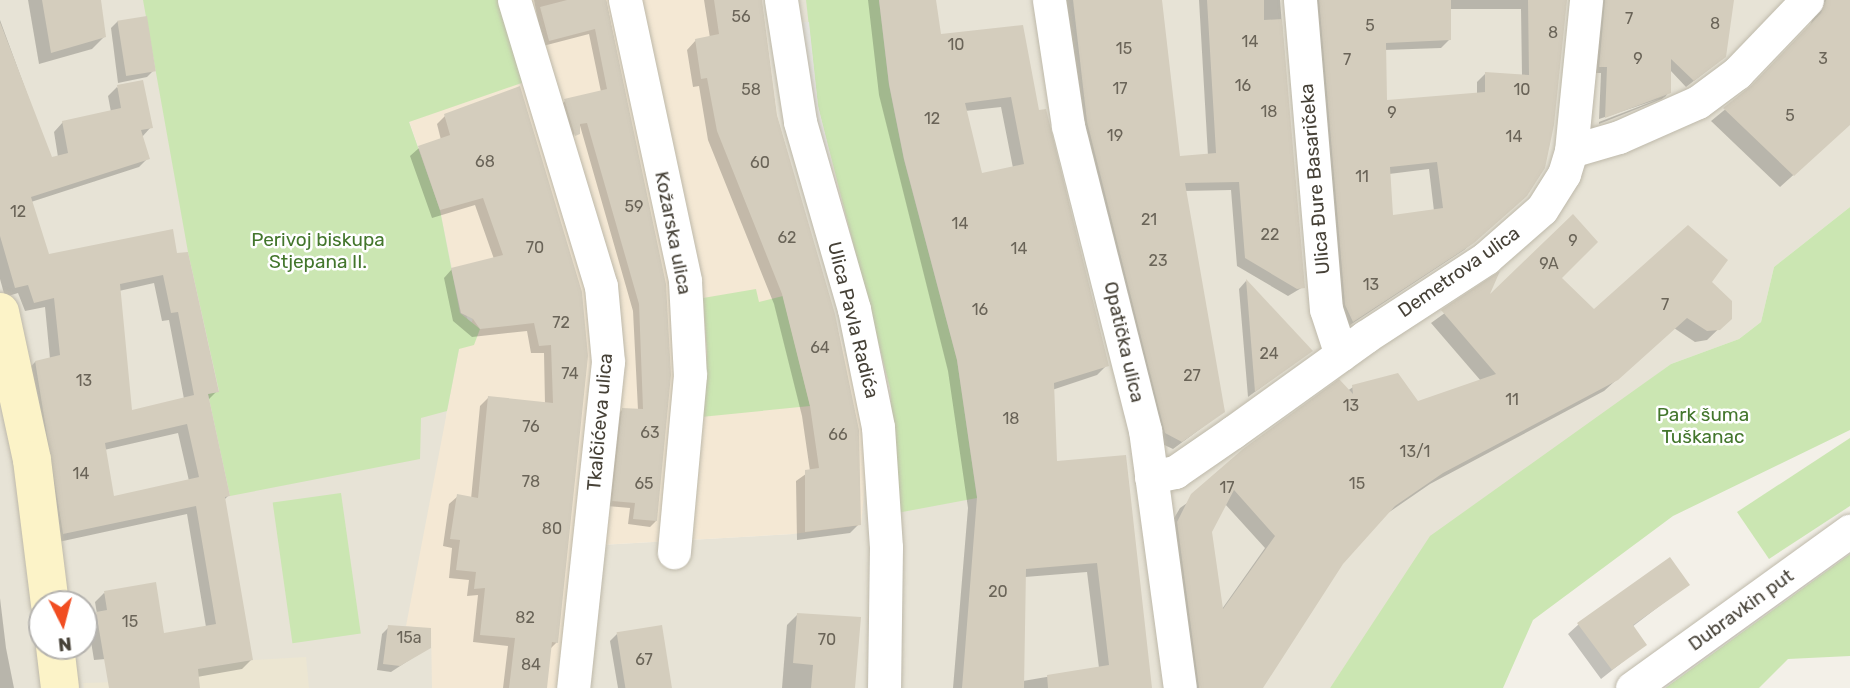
<!DOCTYPE html>
<meta charset="utf-8">
<style>
body{margin:0}
#map{position:relative;width:1850px;height:688px;overflow:hidden;background:#f3f0e8;font-family:Rubik,sans-serif}
div>[style]{position:absolute}
[style*='--x']{left:calc(var(--x)*1px);top:calc(var(--y)*1px);width:calc(var(--w)*1px);rotate:calc(var(--a)*1deg)}
.residential>*{inset:0;background:#e7e3d6}
.commercial>*{inset:0;background:#f4e8d4}
.education>*{inset:0;background:#ece6d2}
.green>*{inset:0;background:#cbe6b2;transform-origin:0 0}
.parking>*{inset:0;background:#e4e3df}
.shadow>*{inset:0;background:#0003}
.building>*{inset:0;background:#d4cdbd;transform-origin:0 0}
.roads{filter:drop-shadow(0 0 2px #beb9aa) drop-shadow(0 0 2px #beb9aa)}
.street>*{height:33px;margin:-16.5px;padding:0 16.5px;transform-origin:16.5px;border-radius:16.5px;background:#fff}
.secondary>*{height:38px;margin:-19px;padding:0 19px;transform-origin:19px;border-radius:19px;background:#fcf3c8}
span{translate:-50% -50%;white-space:nowrap;text-align:center;line-height:1.15;-webkit-text-stroke:5px #fff;paint-order:stroke}
.number-label{font-size:16px;color:#6a6458}
.number-label span{-webkit-text-stroke-width:0}
.street-label{font-size:19px;color:#464137}
.park-label{font-size:19px;color:#43762c}
.north{position:absolute;left:28px;top:590px;width:70px;height:70px;box-sizing:border-box;background:#fff;border:2px solid #b5b3af;border-radius:50%;rotate:174deg;font-size:19px;font-weight:700;line-height:28px;text-align:center;color:#464137}
.north::after{content:'';display:block;margin:auto;width:24px;height:32px;background:#f14d21;clip-path:polygon(50% 0,100% 100%,50% 72%,0 100%)}
</style>
<div id="map">
<div class="residential">
<div style="clip-path:polygon(evenodd,0 0,367px 0,440px 210px,474px 345px,447px 411px,442px 453px,432px 688px,0 688px,0 0,42px 604px,84px 604px,84px 646px,42px 646px,42px 604px)"></div>
<div style="clip-path:polygon(762px 0,1850px 0,1850px 207px,1774px 267px,1761px 322px,1739px 339px,1671px 364px,1560px 446px,1374px 623px,1330px 688px,564px 688px,582px 546px,793px 534px,856px 393px,777px 115px)"></div>
</div>
<div class="commercial">
<div style="clip-path:polygon(367px 0,762px 0,777px 115px,856px 393px,867px 464px,861px 525px,793px 534px,582px 546px,564px 688px,432px 688px,431px 629px,406px 626px,459px 349px,473px 319px,461px 313px,440px 210px)"></div>
</div>
<div class="education">
<div style="clip-path:polygon(306px 657px,309px 688px,84px 688px,83px 683px,121px 682px,253px 660px)"></div>
</div>
<div class="green">
<div style="clip-path:polygon(143px 0,514px 0,539px 77px,409px 122px,440px 210px,460px 313px,480px 329px,474px 345px,459px 349px,447px 411px,421px 418px,420px 459px,230px 496px,208px 394px,219px 391px,188px 252px)"></div>
<div style="clip-path:polygon(806px 0,879px 0,889px 85px,904px 160px,957px 360px,977px 498px,897px 513px,890px 388px,818px 106px)"></div>
<div style="clip-path:polygon(1850px 207px,1850px 430px,1673px 516px,1533px 620px,1503px 688px,1330px 688px,1430px 536px,1671px 364px,1739px 339px,1761px 322px,1774px 267px)"></div>
<div style="clip-path:polygon(756px 289px,759px 302px,783px 296px,810px 406px,701px 417px,707px 353px,703px 298px)"></div>
<div style="clip-path:polygon(1850px 438px,1850px 506px,1769px 559px,1737px 512px)"></div>
<div style="left:341px;top:493px;width:142px;height:69px;rotate:82deg"></div>
<div style="clip-path:polygon(1850px 554px,1850px 656px,1788px 659px,1759px 688px,1665px 688px)"></div>
</div>
<div class="parking">
<div style="clip-path:polygon(809px 22px,818px 106px,832px 163px,822px 167px,797px 23px)"></div>
<div style="clip-path:polygon(1850px 539px,1850px 554px,1665px 688px,1646px 688px)"></div>
</div>
<div class="shadow">
<div style="clip-path:polygon(28px 0,99px 0,104px 37px,92px 49px,39px 64px)"></div>
<div style="clip-path:polygon(534px 0,606px 0,664px 284px,656px 521px,650px 527px,628px 524px,630px 508px,607px 506px,617px 415px,623px 409px,638px 410px,633px 311px,579px 122px,572px 140px,559px 107px,565px 101px,601px 92px,589px 34px,543px 46px)"></div>
<div style="clip-path:polygon(704px 0,761px 0,776px 116px,859px 524px,850px 533px,797px 540px,796px 481px,810px 471px,802px 416px,774px 304px,708px 140px,699px 86px,693px 87px,687px 50px,696px 40px,710px 38px)"></div>
<div style="clip-path:polygon(evenodd,868px 0,935px 0,940px 36px,1038px 112px,1107px 365px,1097px 375px,1052px 390px,1056px 463px,1150px 688px,953px 688px,968px 508px,948px 371px,879px 95px,868px 0,1001px 107px,1013px 168px,981px 175px,965px 111px,1001px 107px,868px 0,1087px 572px,1099px 668px,1023px 681px,1025px 577px,1087px 572px)"></div>
<div style="clip-path:polygon(1062px 0,1160px 0,1178px 158px,1208px 156px,1199px 0,1280px 0,1303px 287px,1288px 296px,1237px 266px,1231px 190px,1184px 191px,1223px 412px,1173px 449px,1160px 443px,1079px 131px)"></div>
<div style="clip-path:polygon(evenodd,1307px 0,1566px 0,1517px 204px,1464px 250px,1344px 329px,1307px 0,1449px 9px,1521px 9px,1522px 76px,1485px 74px,1477px 82px,1477px 94px,1386px 102px,1384px 50px,1441px 48px,1449px 40px,1449px 9px,1307px 0,1429px 169px,1434px 211px,1392px 217px,1389px 174px,1429px 169px)"></div>
<div style="clip-path:polygon(1601px 0,1732px 0,1717px 63px,1686px 87px,1670px 70px,1669px 92px,1665px 97px,1599px 119px,1601px 73px,1593px 73px)"></div>
<div style="clip-path:polygon(1820px 0,1850px 0,1850px 124px,1780px 187px,1711px 121px,1750px 89px,1809px 28px)"></div>
<div style="clip-path:polygon(evenodd,0 20px,51px 159px,58px 157px,54px 132px,63px 122px,111px 112px,108px 96px,117px 87px,151px 127px,142px 137px,148px 158px,139px 167px,31px 202px,48px 256px,175px 255px,217px 391px,208px 400px,228px 496px,224px 500px,251px 660px,242px 669px,197px 677px,198px 688px,111px 688px,106px 659px,94px 660px,88px 623px,97px 614px,95px 602px,104px 593px,163px 635px,206px 627px,187px 514px,54px 543px,26px 372px,35px 362px,50px 359px,45px 307px,25px 311px,18px 293px,5px 297px,0 279px,0 20px,154px 283px,162px 321px,169px 320px,184px 399px,130px 412px,119px 291px,154px 283px,0 20px,178px 433px,189px 481px,112px 498px,104px 450px,178px 433px)"></div>
<div style="clip-path:polygon(118px 21px,154px 70px,147px 77px,118px 83px,111px 28px)"></div>
<div style="clip-path:polygon(1664px 97px,1662px 99px,1599px 124px,1599px 122px)"></div>
<div style="clip-path:polygon(445px 116px,581px 293px,557px 642px,550px 649px,546px 688px,503px 688px,508px 646px,473px 642px,478px 595px,467px 596px,469px 580px,449px 578px,452px 548px,443px 546px,449px 504px,458px 496px,471px 499px,480px 406px,488px 398px,545px 404px,544px 353px,531px 353px,527px 331px,472px 337px,453px 321px,444px 278px,452px 269px,494px 259px,475px 205px,432px 218px,410px 156px,419px 148px,441px 140px,437px 124px)"></div>
<div style="clip-path:polygon(evenodd,1496px 276px,1485px 302px,1559px 278px,1594px 311px,1710px 282px,1730px 318px,1707px 340px,1695px 342px,1674px 328px,1604px 391px,1430px 484px,1385px 515px,1341px 563px,1261px 688px,1186px 688px,1170px 525px,1180px 508px,1353px 387px,1418px 403px,1481px 381px,1431px 323px,1496px 276px,1225px 504px,1265px 548px,1222px 609px,1210px 531px,1225px 504px)"></div>
<div style="clip-path:polygon(1246px 281px,1310px 351px,1248px 397px,1239px 289px)"></div>
<div style="clip-path:polygon(1687px 585px,1632px 627px,1644px 645px,1601px 679px,1568px 634px,1579px 624px)"></div>
<div style="clip-path:polygon(0 598px,6px 648px,14px 688px,0 688px)"></div>
<div style="clip-path:polygon(798px 614px,854px 688px,782px 688px,787px 625px)"></div>
<div style="clip-path:polygon(389px 627px,429px 647px,391px 672px,377px 670px,382px 634px)"></div>
<div style="clip-path:polygon(617px 634px,671px 688px,618px 688px,610px 641px)"></div>
</div>
<div class="building">
<div style="clip-path:polygon(42px 0,101px 0,106px 37px,51px 53px)"></div>
<div style="clip-path:polygon(567px 0,606px 0,666px 284px,671px 375px,657px 521px,633px 519px,635px 503px,612px 501px,622px 408px,643px 409px,639px 304px,587px 123px,580px 124px,580px 134px,575px 136px,564px 99px,607px 89px,595px 29px,549px 41px,540px 7px)"></div>
<div style="clip-path:polygon(714px 0,762px 0,777px 115px,835px 314px,859px 430px,861px 525px,805px 532px,805px 470px,819px 468px,810px 406px,782px 294px,717px 131px,707px 78px,701px 79px,695px 39px,719px 34px)"></div>
<div style="clip-path:polygon(evenodd,879px 0,936px 0,941px 34px,1023px 25px,1039px 110px,1046px 109px,1109px 366px,1054px 383px,1057px 461px,1126px 455px,1152px 688px,1048px 688px,1047px 675px,1109px 665px,1097px 563px,1026px 569px,1024px 688px,962px 688px,977px 497px,957px 360px,904px 159px,889px 84px,879px 0,1011px 97px,1024px 164px,982px 173px,965px 103px,1011px 97px)"></div>
<div style="clip-path:polygon(1073px 0,1162px 0,1180px 156px,1216px 153px,1207px 0,1264px 0,1264px 20px,1282px 19px,1305px 288px,1297px 289px,1245px 258px,1239px 182px,1185px 183px,1225px 412px,1182px 442px,1165px 433px,1087px 122px)"></div>
<div style="clip-path:polygon(evenodd,1319px 0,1451px 0,1451px 40px,1386px 43px,1387px 100px,1485px 92px,1485px 72px,1529px 75px,1528px 0,1567px 0,1554px 125px,1545px 168px,1527px 196px,1474px 243px,1353px 322px,1345px 305px,1319px 0,1437px 162px,1443px 208px,1393px 215px,1390px 167px,1437px 162px)"></div>
<div style="clip-path:polygon(1605px 0,1734px 0,1726px 57px,1694px 81px,1671px 59px,1671px 93px,1605px 118px,1607px 67px,1599px 67px)"></div>
<div style="clip-path:polygon(1826px 0,1850px 0,1850px 125px,1794px 176px,1723px 108px,1751px 86px,1821px 13px)"></div>
<div style="left:147px;top:16px;width:56px;height:30px;rotate:81deg"></div>
<div style="clip-path:polygon(evenodd,0 22px,52px 157px,68px 153px,62px 121px,121px 108px,117px 85px,143px 80px,153px 128px,141px 130px,150px 159px,31px 197px,49px 254px,173px 229px,177px 253px,188px 252px,219px 392px,208px 394px,230px 496px,225px 497px,253px 660px,198px 669px,200px 688px,109px 688px,96px 612px,107px 610px,104px 591px,156px 582px,164px 633px,216px 624px,196px 506px,63px 534px,35px 361px,60px 355px,54px 298px,34px 303px,28px 285px,15px 288px,0 236px,0 22px,163px 275px,171px 313px,178px 312px,194px 395px,132px 410px,120px 284px,163px 275px,0 22px,187px 424px,199px 477px,114px 496px,105px 443px,187px 424px)"></div>
<div style="clip-path:polygon(520px 86px,582px 292px,588px 356px,558px 643px,552px 642px,547px 688px,509px 688px,515px 638px,480px 635px,485px 588px,474px 589px,476px 572px,456px 570px,460px 540px,450px 539px,457px 494px,478px 498px,488px 396px,553px 403px,551px 345px,539px 346px,534px 323px,480px 329px,473px 319px,461px 313px,451px 268px,503px 255px,483px 198px,440px 210px,418px 146px,450px 135px,444px 114px)"></div>
<div style="clip-path:polygon(evenodd,1573px 214px,1598px 242px,1562px 278px,1594px 309px,1688px 225px,1728px 260px,1712px 282px,1732px 301px,1732px 319px,1720px 330px,1707px 331px,1687px 318px,1618px 380px,1443px 473px,1395px 506px,1343px 564px,1263px 688px,1199px 688px,1177px 522px,1191px 494px,1243px 449px,1339px 379px,1353px 394px,1352px 385px,1398px 373px,1418px 401px,1496px 374px,1441px 310px,1500px 271px,1490px 294px,1573px 214px,1234px 490px,1275px 536px,1223px 609px,1212px 532px,1234px 490px)"></div>
<div style="clip-path:polygon(1246px 279px,1313px 351px,1255px 392px,1251px 342px)"></div>
<div style="clip-path:polygon(1670px 557px,1690px 585px,1633px 625px,1647px 645px,1612px 670px,1577px 623px)"></div>
<div style="clip-path:polygon(797px 613px,861px 617px,855px 688px,811px 688px,813px 665px,793px 663px)"></div>
<div style="clip-path:polygon(388px 625px,431px 628px,431px 648px,400px 666px,383px 664px)"></div>
<div style="left:662px;top:625px;width:64px;height:46px;rotate:81deg"></div>
</div>
<div class="roads">
<div class="street">
<div style="--x:514;--y:0;--w:299;--a:73.1"></div>
<div style="--x:601;--y:286;--w:76;--a:84.7"></div>
<div style="--x:608;--y:362;--w:328;--a:96.1"></div>
<div style="--x:625;--y:0;--w:287;--a:77.9"></div>
<div style="--x:685;--y:281;--w:94;--a:87"></div>
<div style="--x:690;--y:375;--w:178;--a:95.2"></div>
<div style="--x:781;--y:0;--w:123;--a:81.1"></div>
<div style="--x:800;--y:122;--w:195;--a:73.9"></div>
<div style="--x:854;--y:309;--w:120;--a:78.5"></div>
<div style="--x:878;--y:427;--w:120;--a:86.2"></div>
<div style="--x:886;--y:547;--w:141;--a:90.8"></div>
<div style="--x:1049;--y:0;--w:127;--a:81.4"></div>
<div style="--x:1068;--y:126;--w:314;--a:75.8"></div>
<div style="--x:1145;--y:430;--w:260;--a:82.3"></div>
<div style="--x:1300;--y:0;--w:310;--a:85.2"></div>
<div style="--x:1326;--y:309;--w:48;--a:71.9"></div>
<div style="--x:1571;--y:151;--w:50;--a:-16.3"></div>
<div style="--x:1619;--y:137;--w:86;--a:-23.9"></div>
<div style="--x:1698;--y:102;--w:49;--a:-36.6"></div>
<div style="--x:1737;--y:73;--w:101;--a:-46.2"></div>
<div style="--x:1151;--y:477;--w:25;--a:-12"></div>
<div style="--x:1175;--y:472;--w:70;--a:-34.6"></div>
<div style="--x:1233;--y:432;--w:163;--a:-35.7"></div>
<div style="--x:1365;--y:337;--w:145;--a:-33.1"></div>
<div style="--x:1486;--y:258;--w:74;--a:-41.2"></div>
<div style="--x:1542;--y:209;--w:41;--a:-57.8"></div>
<div style="--x:1564;--y:174;--w:24;--a:-73"></div>
<div style="--x:1571;--y:151;--w:152;--a:-84.3"></div>
<div style="--x:1632;--y:688;--w:269;--a:-35.8"></div>
</div>
<div class="secondary">
<div style="--x:0;--y:312;--w:151;--a:77.8"></div>
<div style="--x:32;--y:460;--w:145;--a:82.9"></div>
<div style="--x:55;--y:646;--w:42;--a:83.2"></div>
</div>
</div>
<div class="number-label">
<span style="left:741px;top:17px">56</span>
<span style="left:1629px;top:19px">7</span>
<span style="left:1715px;top:24px">8</span>
<span style="left:1370px;top:26px">5</span>
<span style="left:1553px;top:33px">8</span>
<span style="left:1250px;top:42px">14</span>
<span style="left:956px;top:45px">10</span>
<span style="left:1124px;top:49px">15</span>
<span style="left:1638px;top:59px">9</span>
<span style="left:1823px;top:59px">3</span>
<span style="left:1347px;top:60px">7</span>
<span style="left:1243px;top:86px">16</span>
<span style="left:1120px;top:89px">17</span>
<span style="left:751px;top:90px">58</span>
<span style="left:1522px;top:90px">10</span>
<span style="left:1269px;top:112px">18</span>
<span style="left:1392px;top:113px">9</span>
<span style="left:1790px;top:116px">5</span>
<span style="left:932px;top:119px">12</span>
<span style="left:1115px;top:136px">19</span>
<span style="left:1514px;top:137px">14</span>
<span style="left:485px;top:162px">68</span>
<span style="left:760px;top:163px">60</span>
<span style="left:1362px;top:177px">11</span>
<span style="left:634px;top:207px">59</span>
<span style="left:18px;top:212px">12</span>
<span style="left:1149px;top:220px">21</span>
<span style="left:960px;top:224px">14</span>
<span style="left:1270px;top:235px">22</span>
<span style="left:787px;top:238px">62</span>
<span style="left:1573px;top:241px">9</span>
<span style="left:535px;top:248px">70</span>
<span style="left:1019px;top:249px">14</span>
<span style="left:1158px;top:261px">23</span>
<span style="left:1549px;top:264px">9A</span>
<span style="left:1371px;top:285px">13</span>
<span style="left:1665px;top:305px">7</span>
<span style="left:980px;top:310px">16</span>
<span style="left:561px;top:323px">72</span>
<span style="left:820px;top:348px">64</span>
<span style="left:1269px;top:354px">24</span>
<span style="left:570px;top:374px">74</span>
<span style="left:1192px;top:376px">27</span>
<span style="left:84px;top:381px">13</span>
<span style="left:1512px;top:400px">11</span>
<span style="left:1351px;top:406px">13</span>
<span style="left:1011px;top:419px">18</span>
<span style="left:531px;top:427px">76</span>
<span style="left:650px;top:433px">63</span>
<span style="left:838px;top:435px">66</span>
<span style="left:1415px;top:452px">13/1</span>
<span style="left:81px;top:474px">14</span>
<span style="left:531px;top:482px">78</span>
<span style="left:644px;top:484px">65</span>
<span style="left:1357px;top:484px">15</span>
<span style="left:1227px;top:488px">17</span>
<span style="left:552px;top:529px">80</span>
<span style="left:998px;top:592px">20</span>
<span style="left:525px;top:618px">82</span>
<span style="left:130px;top:622px">15</span>
<span style="left:409px;top:638px">15a</span>
<span style="left:827px;top:640px">70</span>
<span style="left:644px;top:660px">67</span>
<span style="left:531px;top:665px">84</span>
</div>
<div class="street-label">
<span style="left:1315px;top:179px;rotate:-95deg">Ulica Đure Basaričeka</span>
<span style="left:673px;top:233px;rotate:79deg">Kožarska ulica</span>
<span style="left:1459px;top:272px;rotate:-35deg">Demetrova ulica</span>
<span style="left:853px;top:320px;rotate:76deg">Ulica Pavla Radića</span>
<span style="left:1124px;top:342px;rotate:77deg">Opatička ulica</span>
<span style="left:600px;top:422px;rotate:-85deg">Tkalčićeva ulica</span>
<span style="left:1741px;top:610px;rotate:-36deg">Dubravkin put</span>
</div>
<div class="park-label">
<span style="left:318px;top:251px">Perivoj biskupa<br>Stjepana II.</span>
<span style="left:1703px;top:426px">Park šuma<br>Tuškanac</span>
</div>
<div class="north">N</div>
</div>
